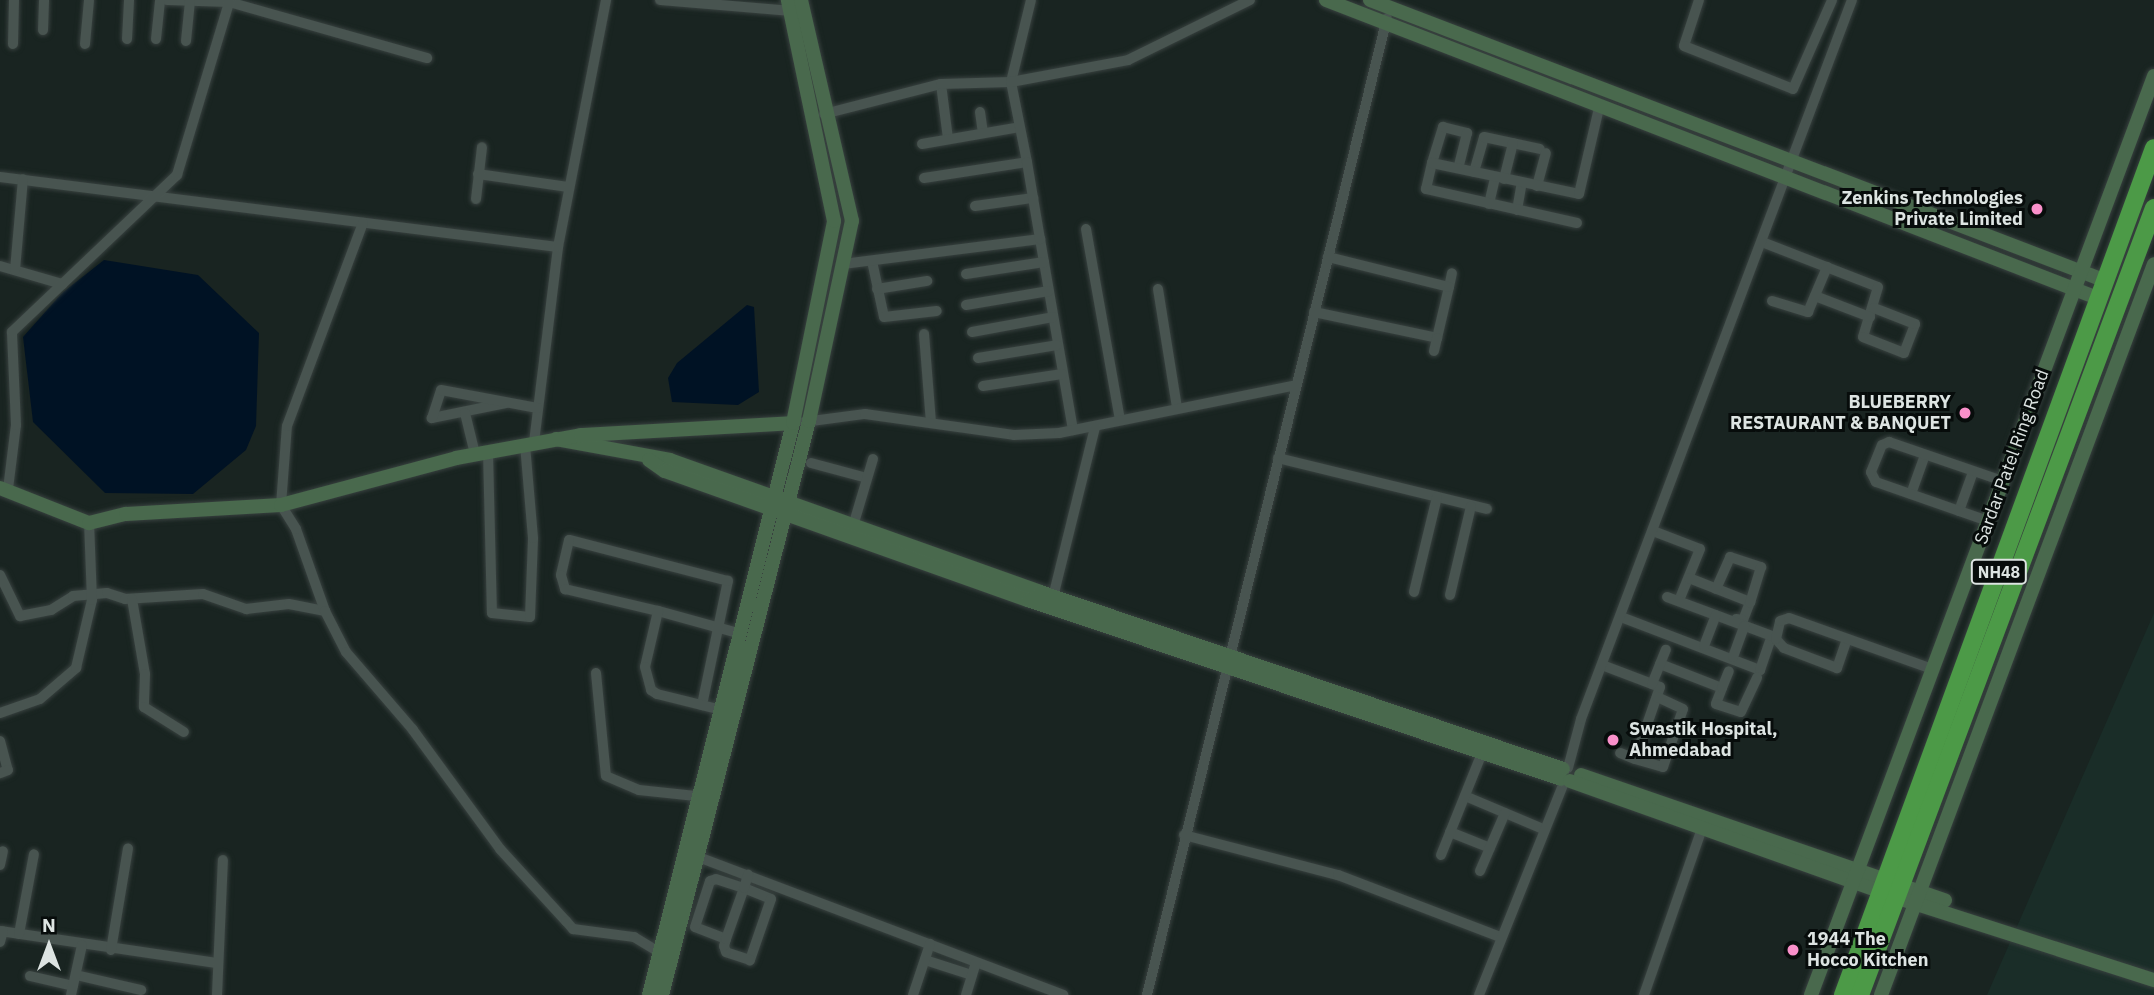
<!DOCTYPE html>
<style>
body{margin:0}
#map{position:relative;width:2154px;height:995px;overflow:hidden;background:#192421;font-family:"IBM Plex Sans",sans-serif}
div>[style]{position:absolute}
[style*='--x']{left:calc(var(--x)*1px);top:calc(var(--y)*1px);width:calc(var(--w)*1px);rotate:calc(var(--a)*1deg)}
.built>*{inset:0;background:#1a2d28}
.water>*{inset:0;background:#001224}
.roads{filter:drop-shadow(0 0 2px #38413f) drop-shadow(0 0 2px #38413f)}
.street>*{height:10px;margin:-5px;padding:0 5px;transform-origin:5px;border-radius:5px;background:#485450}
.secondary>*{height:14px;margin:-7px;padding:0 7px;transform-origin:7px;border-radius:7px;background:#49694d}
.highway>*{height:18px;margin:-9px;padding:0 9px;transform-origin:9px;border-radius:9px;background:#4c9a47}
.dots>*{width:19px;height:19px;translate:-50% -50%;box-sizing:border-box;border:4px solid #070c0b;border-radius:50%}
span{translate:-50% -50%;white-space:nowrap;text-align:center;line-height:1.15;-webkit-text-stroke:6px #070c0b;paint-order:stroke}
.shield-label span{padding:2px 5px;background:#070c0b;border:2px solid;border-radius:5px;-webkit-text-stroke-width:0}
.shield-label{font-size:16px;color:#dde4e2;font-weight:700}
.poi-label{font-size:18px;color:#dde4e2;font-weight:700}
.right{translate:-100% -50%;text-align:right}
.left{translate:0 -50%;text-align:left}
.street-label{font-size:18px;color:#dde4e2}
.north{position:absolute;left:14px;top:911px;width:70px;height:70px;-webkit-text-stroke:5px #070c0b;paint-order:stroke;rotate:0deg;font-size:19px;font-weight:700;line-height:28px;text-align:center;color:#dde4e2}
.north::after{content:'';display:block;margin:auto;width:24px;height:32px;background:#dde4e2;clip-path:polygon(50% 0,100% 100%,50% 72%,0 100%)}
</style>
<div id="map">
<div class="built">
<div style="clip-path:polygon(2154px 613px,2154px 995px,1987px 995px)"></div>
</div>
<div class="water">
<div style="clip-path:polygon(104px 260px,198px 275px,259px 333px,256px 426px,246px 450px,193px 494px,105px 493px,33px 422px,23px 337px,62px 293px)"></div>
<div style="clip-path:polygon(747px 305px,754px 307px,759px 392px,738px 405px,672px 402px,668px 378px,677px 363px)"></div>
</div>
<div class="roads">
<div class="street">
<div style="--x:167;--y:0;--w:62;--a:1.8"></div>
<div style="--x:229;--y:2;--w:206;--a:15.8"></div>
<div style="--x:660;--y:0;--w:130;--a:4.8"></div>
<div style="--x:1699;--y:0;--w:48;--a:108.1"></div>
<div style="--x:1684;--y:46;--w:117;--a:21.5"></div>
<div style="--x:1793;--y:89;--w:97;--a:-66.3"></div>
<div style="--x:43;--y:30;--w:30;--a:-88"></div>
<div style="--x:127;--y:39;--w:39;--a:-87"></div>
<div style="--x:156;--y:39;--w:39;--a:-84"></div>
<div style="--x:186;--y:41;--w:40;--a:-84.3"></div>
<div style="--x:13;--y:44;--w:44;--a:-88.7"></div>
<div style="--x:85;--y:44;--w:44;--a:-84.8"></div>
<div style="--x:941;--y:84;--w:55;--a:82.7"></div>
<div style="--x:980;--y:112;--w:21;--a:82"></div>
<div style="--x:824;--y:114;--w:121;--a:-14.4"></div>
<div style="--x:941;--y:84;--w:70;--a:-1.6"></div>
<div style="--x:1011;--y:82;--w:84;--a:-76.3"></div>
<div style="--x:922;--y:144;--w:99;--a:-9.8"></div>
<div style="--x:1432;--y:163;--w:38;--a:-73"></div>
<div style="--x:1443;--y:127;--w:25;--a:14"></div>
<div style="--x:1467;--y:133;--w:36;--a:104"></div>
<div style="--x:1474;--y:172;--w:36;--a:-74"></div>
<div style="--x:1484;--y:137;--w:57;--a:12.1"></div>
<div style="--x:478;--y:174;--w:91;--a:8.2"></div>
<div style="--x:0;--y:177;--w:562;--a:7.15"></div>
<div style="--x:558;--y:247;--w:197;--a:97"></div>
<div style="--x:924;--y:178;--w:104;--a:-8.8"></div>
<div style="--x:1027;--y:162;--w:82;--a:-101.3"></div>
<div style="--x:1011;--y:82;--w:119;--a:-10.6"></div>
<div style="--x:1128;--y:60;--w:136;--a:-26.2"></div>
<div style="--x:1504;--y:179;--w:37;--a:-76"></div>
<div style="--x:1537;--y:186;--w:34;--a:-75"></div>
<div style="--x:476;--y:199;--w:52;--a:-83.4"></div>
<div style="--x:1489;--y:204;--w:28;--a:-77"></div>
<div style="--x:975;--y:206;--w:59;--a:-7.9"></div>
<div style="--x:1517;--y:210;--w:27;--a:-80"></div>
<div style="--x:1577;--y:223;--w:155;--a:-167.3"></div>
<div style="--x:1426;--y:189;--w:27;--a:-77"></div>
<div style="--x:1432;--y:163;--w:150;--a:11.9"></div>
<div style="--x:1579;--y:194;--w:92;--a:-76.9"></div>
<div style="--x:1086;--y:229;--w:193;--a:79.9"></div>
<div style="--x:1040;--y:239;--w:194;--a:80.2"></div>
<div style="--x:1762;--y:242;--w:124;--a:21.2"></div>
<div style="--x:1878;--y:287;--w:52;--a:106.7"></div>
<div style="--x:1863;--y:337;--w:44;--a:21.3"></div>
<div style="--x:1904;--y:353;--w:31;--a:-69"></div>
<div style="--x:1915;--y:324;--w:44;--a:-158.7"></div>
<div style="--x:558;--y:247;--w:252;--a:-79"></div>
<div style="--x:872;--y:261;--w:57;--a:77.9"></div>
<div style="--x:884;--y:317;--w:53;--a:-6.5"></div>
<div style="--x:843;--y:264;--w:199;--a:-7.2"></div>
<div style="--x:1040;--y:239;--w:78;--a:-99.6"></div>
<div style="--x:0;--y:266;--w:65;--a:16.2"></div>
<div style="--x:15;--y:270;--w:91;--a:-85"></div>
<div style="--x:966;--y:274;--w:79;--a:-8.7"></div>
<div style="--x:1449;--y:287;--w:14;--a:-78"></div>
<div style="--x:877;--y:289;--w:51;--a:-9.1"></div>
<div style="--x:1158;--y:289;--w:120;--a:80.9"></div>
<div style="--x:1815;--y:296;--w:59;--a:20.9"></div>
<div style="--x:1772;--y:301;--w:38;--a:17"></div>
<div style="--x:1808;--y:312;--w:49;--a:-67.1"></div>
<div style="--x:966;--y:305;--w:84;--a:-9.6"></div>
<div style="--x:1314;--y:312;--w:126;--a:11.9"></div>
<div style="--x:1437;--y:338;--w:52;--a:-76.8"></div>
<div style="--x:1449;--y:287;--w:125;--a:-166.1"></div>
<div style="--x:972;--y:332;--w:82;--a:-10.5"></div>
<div style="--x:924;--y:334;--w:88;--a:85.5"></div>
<div style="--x:1434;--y:351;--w:13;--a:-77"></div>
<div style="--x:978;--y:358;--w:80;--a:-9.3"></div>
<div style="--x:983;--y:386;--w:80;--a:-8.6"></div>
<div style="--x:506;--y:403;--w:76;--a:168.5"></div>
<div style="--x:432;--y:418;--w:29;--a:-72"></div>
<div style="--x:441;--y:390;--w:98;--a:10.6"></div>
<div style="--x:465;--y:413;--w:42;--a:76.3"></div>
<div style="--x:804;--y:422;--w:62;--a:-7.5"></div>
<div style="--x:865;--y:414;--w:150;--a:8"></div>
<div style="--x:1014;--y:435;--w:45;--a:-2.5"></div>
<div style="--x:1059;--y:433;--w:242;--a:-11.4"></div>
<div style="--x:488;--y:452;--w:161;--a:88.6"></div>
<div style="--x:492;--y:613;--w:38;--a:6"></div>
<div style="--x:530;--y:617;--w:79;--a:-87.8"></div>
<div style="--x:533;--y:538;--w:93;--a:-94.9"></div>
<div style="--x:1278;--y:458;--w:215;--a:13.7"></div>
<div style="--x:811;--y:463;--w:58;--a:15"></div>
<div style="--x:8;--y:489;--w:64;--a:-82.9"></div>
<div style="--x:16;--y:425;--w:93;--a:-92.5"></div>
<div style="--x:12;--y:332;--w:228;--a:-43.6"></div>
<div style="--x:177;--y:175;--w:183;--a:-73.2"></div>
<div style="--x:1911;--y:494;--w:41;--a:-70.3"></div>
<div style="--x:1959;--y:511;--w:41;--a:-70.3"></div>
<div style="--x:1988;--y:521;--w:119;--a:-160.8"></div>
<div style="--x:1876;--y:482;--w:11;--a:-117"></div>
<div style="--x:1871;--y:472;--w:29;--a:-68"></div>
<div style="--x:1882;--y:445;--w:8;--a:-23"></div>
<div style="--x:1889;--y:442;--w:120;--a:18.9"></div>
<div style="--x:853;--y:526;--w:70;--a:-73.4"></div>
<div style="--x:1653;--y:531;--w:50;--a:21"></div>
<div style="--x:1700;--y:549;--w:53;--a:112.2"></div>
<div style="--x:0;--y:575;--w:46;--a:64"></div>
<div style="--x:20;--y:616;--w:32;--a:-11"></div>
<div style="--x:51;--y:610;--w:26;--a:-32"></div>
<div style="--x:73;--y:596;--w:34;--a:-5"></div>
<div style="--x:107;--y:593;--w:19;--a:18"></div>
<div style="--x:125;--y:599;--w:78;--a:-3.7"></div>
<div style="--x:203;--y:594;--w:46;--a:19.2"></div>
<div style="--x:246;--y:609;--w:43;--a:-6.6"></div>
<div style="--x:289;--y:604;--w:37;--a:11"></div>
<div style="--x:325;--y:611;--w:87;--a:-109.5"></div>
<div style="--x:296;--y:529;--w:28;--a:-122"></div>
<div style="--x:281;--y:505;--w:79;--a:-85.7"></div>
<div style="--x:287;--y:426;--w:217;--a:-69.5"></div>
<div style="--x:1689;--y:578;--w:66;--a:21.5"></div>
<div style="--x:1750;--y:602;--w:19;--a:111"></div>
<div style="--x:1743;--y:620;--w:7;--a:-172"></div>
<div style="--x:1716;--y:589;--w:35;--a:-66"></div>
<div style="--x:1730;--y:557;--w:33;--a:18"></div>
<div style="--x:1761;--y:567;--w:37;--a:107"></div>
<div style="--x:1414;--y:592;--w:98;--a:-76.4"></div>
<div style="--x:1450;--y:595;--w:91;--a:-76.7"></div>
<div style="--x:1053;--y:597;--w:175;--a:-76.1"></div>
<div style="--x:132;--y:599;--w:76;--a:80.2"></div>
<div style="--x:145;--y:674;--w:33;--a:92"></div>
<div style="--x:144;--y:707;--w:47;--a:32"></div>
<div style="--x:325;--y:611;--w:46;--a:62.9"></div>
<div style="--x:346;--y:652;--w:103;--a:49.3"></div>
<div style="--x:413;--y:730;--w:147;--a:53.8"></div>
<div style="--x:500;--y:849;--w:98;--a:47.5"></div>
<div style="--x:566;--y:921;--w:11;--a:49"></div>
<div style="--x:573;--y:929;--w:62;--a:7.5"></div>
<div style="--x:634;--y:937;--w:29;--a:31"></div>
<div style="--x:658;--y:611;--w:83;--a:15.4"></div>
<div style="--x:1621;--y:617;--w:149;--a:20.9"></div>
<div style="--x:1760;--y:670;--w:36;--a:-71"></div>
<div style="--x:1772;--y:636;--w:112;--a:-159.6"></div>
<div style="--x:1847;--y:639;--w:31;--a:109"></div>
<div style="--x:1837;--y:668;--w:57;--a:-159.3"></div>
<div style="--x:1784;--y:648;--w:12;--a:-132"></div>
<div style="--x:1776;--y:639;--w:18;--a:-77"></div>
<div style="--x:1780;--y:621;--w:9;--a:-18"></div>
<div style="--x:1789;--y:618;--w:152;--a:19.6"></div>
<div style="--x:1704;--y:646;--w:33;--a:-69"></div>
<div style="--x:1733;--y:657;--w:33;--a:-70"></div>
<div style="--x:1660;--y:664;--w:66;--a:21.2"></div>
<div style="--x:1722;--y:688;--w:17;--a:111"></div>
<div style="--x:1716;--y:704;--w:26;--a:18"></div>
<div style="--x:1741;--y:712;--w:38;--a:-65"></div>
<div style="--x:1602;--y:665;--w:62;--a:20.8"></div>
<div style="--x:1660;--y:687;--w:76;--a:109.1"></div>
<div style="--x:1635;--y:759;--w:16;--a:-158"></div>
<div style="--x:596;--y:673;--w:103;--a:84.5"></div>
<div style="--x:606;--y:776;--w:36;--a:23"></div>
<div style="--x:639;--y:790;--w:57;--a:6"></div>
<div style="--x:1652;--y:684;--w:37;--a:-68"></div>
<div style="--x:1722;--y:688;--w:18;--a:-68"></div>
<div style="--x:702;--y:705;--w:127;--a:-78.2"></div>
<div style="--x:728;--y:581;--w:164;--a:-165.5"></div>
<div style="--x:569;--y:540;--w:36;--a:103"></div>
<div style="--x:561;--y:575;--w:15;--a:74"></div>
<div style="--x:565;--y:589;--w:96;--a:13.3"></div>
<div style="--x:658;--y:611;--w:57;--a:103.1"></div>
<div style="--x:645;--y:667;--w:24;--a:75"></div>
<div style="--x:651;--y:690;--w:7;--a:34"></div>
<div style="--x:657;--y:694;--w:63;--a:13.8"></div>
<div style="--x:0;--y:713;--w:42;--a:-19.3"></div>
<div style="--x:40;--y:699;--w:48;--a:-40.7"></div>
<div style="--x:76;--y:668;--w:70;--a:-76.8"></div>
<div style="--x:92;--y:600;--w:77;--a:-92.2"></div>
<div style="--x:0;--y:741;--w:30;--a:75"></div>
<div style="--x:8;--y:770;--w:9;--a:159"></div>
<div style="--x:1635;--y:759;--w:29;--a:16"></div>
<div style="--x:1663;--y:767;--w:61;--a:-71"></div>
<div style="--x:1683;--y:709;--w:29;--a:-155"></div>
<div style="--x:1568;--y:768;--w:51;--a:-75.1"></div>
<div style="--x:1581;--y:719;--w:768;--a:-69.35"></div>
<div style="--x:1465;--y:796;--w:85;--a:22.9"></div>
<div style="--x:1450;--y:832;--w:43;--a:21.8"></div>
<div style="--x:1184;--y:835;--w:159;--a:14.6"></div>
<div style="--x:1338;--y:875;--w:173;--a:20.9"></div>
<div style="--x:693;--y:855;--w:396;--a:20.7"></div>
<div style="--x:1441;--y:855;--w:110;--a:-68.1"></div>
<div style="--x:0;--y:865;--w:14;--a:-78"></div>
<div style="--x:1480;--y:871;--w:63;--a:-66.7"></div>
<div style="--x:0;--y:931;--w:219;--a:8.4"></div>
<div style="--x:19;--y:934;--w:81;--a:-79.4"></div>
<div style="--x:726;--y:939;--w:33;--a:-159"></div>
<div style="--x:695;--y:927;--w:48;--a:-71.9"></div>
<div style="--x:710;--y:881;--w:6;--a:-18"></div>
<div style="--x:716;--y:879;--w:29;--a:18"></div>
<div style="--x:744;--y:888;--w:29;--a:22"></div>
<div style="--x:771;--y:899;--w:65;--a:109"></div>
<div style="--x:750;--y:960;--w:25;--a:-162"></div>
<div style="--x:726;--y:952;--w:6;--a:-108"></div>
<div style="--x:724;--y:946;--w:7;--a:-74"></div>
<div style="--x:726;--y:939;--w:54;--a:-70.6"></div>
<div style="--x:744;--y:888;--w:14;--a:-73"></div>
<div style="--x:0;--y:942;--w:11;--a:-75"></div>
<div style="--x:111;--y:950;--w:103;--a:-80.5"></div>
<div style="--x:925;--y:960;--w:49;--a:17.7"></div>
<div style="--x:76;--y:975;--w:67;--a:13"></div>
<div style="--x:30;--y:976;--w:44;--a:13.1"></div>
<div style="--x:71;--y:995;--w:51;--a:-77.6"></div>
<div style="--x:217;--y:995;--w:135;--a:-87.5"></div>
<div style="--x:913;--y:995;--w:54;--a:-71.6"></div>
<div style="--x:966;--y:995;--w:34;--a:-73"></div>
<div style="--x:1147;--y:995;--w:1006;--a:-76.2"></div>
<div style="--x:1479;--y:995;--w:229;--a:-68.2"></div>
<div style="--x:1644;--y:995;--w:177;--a:-70.8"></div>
</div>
<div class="secondary">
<div style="--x:1326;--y:0;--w:830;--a:21.12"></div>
<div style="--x:1370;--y:0;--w:788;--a:20.9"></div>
<div style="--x:556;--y:439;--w:116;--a:10.4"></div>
<div style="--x:670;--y:460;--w:393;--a:19.6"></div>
<div style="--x:1040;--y:592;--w:552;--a:18.7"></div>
<div style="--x:649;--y:460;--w:19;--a:35"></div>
<div style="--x:665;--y:471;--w:385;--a:19.6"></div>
<div style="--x:1028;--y:600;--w:562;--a:18.56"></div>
<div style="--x:0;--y:488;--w:96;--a:21.5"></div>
<div style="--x:89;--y:523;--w:38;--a:-14"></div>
<div style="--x:126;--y:514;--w:155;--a:-3.3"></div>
<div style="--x:281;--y:505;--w:181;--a:-15"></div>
<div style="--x:456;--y:458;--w:127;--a:-10.4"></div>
<div style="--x:581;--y:435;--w:212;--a:-3.2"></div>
<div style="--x:1581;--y:775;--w:385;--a:19"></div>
<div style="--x:1570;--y:781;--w:345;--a:19.6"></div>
<div style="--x:1895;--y:897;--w:272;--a:17.8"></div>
<div style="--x:649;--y:995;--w:590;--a:-75.87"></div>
<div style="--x:793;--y:423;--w:206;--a:-78.5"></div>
<div style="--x:834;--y:221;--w:226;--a:-101.8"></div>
<div style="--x:662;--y:995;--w:593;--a:-75.64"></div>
<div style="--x:809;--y:421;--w:205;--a:-77.9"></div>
<div style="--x:852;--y:221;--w:227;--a:-103"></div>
<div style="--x:1811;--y:995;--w:981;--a:-69.53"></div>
<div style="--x:1881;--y:995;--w:780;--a:-69.52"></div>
</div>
<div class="highway">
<div style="--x:1843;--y:995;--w:902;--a:-69.84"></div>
<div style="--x:1860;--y:995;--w:840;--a:-69.52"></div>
</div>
</div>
<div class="dots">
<div style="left:2037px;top:209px;background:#f990ca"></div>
<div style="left:1965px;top:413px;background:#f990ca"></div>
<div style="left:1613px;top:740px;background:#f990ca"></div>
<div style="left:1793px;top:950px;background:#f990ca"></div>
</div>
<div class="shield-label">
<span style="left:1999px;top:572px">NH48</span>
</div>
<div class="poi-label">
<span class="right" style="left:2023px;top:209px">Zenkins Technologies<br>Private Limited</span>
<span class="right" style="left:1951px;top:413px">BLUEBERRY<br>RESTAURANT &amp; BANQUET</span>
<span class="left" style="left:1629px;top:740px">Swastik Hospital,<br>Ahmedabad</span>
<span class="left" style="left:1807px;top:950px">1944 The<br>Hocco Kitchen</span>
</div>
<div class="street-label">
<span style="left:2012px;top:457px;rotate:-70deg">Sardar Patel Ring Road</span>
</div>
<div class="north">N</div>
</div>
